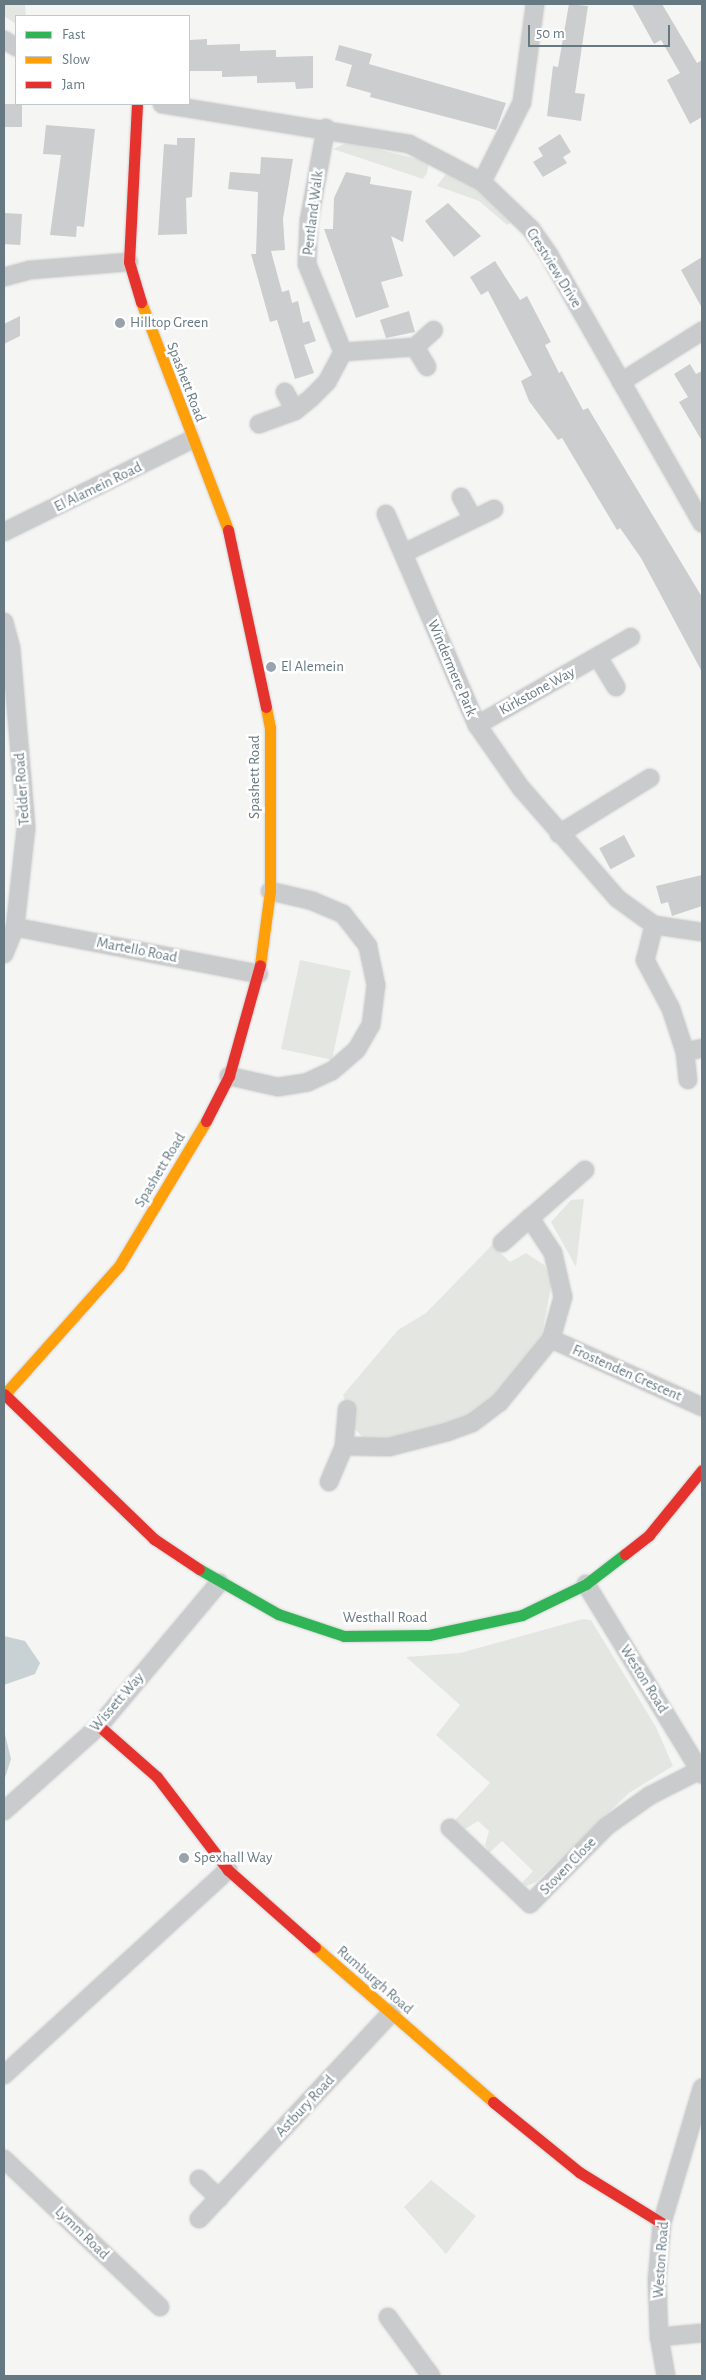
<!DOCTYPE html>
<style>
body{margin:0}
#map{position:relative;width:706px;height:2380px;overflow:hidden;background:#f5f5f4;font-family:"Alegreya Sans",sans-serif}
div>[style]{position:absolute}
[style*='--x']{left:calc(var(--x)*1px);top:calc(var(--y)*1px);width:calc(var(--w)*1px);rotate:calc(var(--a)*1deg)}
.green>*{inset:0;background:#e4e7e1;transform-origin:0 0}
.water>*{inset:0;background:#c8d2d4}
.building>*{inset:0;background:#cbcdce;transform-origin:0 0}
.roads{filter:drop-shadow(0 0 1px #d2d3d4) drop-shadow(0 0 1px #d2d3d4)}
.street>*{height:18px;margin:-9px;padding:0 9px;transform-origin:9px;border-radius:9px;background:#cacbcc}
.fast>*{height:11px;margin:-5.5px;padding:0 5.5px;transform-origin:5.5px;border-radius:5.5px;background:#30b455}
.slow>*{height:11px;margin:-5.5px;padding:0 5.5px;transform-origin:5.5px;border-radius:5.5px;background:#ff9f0a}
.jam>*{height:11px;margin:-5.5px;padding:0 5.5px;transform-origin:5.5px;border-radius:5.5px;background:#e5322d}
.dots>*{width:14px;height:14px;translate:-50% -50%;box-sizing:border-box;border:2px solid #fff;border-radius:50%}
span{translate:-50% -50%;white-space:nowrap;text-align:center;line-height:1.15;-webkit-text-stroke:5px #fff;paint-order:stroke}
.street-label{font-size:15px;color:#667983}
.poi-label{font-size:15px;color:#667983}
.left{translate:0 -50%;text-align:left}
.frame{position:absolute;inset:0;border:5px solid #667983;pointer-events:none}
.legend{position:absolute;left:15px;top:15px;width:175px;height:90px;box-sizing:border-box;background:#fff;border:1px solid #c2c9cd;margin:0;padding:6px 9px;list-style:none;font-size:15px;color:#667983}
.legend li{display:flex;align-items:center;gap:10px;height:25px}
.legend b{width:25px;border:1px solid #c2c9cd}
.scale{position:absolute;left:528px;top:25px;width:142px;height:22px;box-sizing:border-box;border:2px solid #667983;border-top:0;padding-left:6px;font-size:15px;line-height:18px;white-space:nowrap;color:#667983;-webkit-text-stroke:4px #fff;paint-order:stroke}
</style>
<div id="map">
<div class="green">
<div style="clip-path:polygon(4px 4px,25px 4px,26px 16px,16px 16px,16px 24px,4px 16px)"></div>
<div style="clip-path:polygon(349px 142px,429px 162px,427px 173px,423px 179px,333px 149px)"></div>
<div style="clip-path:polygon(448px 171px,471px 185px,512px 222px,507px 225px,479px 201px,437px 186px)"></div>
<div style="left:300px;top:960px;width:52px;height:91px;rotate:12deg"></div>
<div style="clip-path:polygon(584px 1199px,576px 1267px,551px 1222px,571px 1200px)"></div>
<div style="clip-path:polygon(492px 1245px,510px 1262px,526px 1253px,544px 1265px,552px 1282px,541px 1339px,504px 1392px,469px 1418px,407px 1438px,365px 1439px,354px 1428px,343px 1395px,398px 1330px,426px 1313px)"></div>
<div style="clip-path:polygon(583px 1619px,591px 1620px,656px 1727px,673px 1766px,629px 1793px,536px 1882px,527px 1886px,521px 1884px,533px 1871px,502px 1841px,489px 1853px,485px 1845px,489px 1831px,478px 1821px,465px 1829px,455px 1820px,490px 1783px,436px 1735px,460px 1705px,406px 1657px,460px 1653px)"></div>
<div style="clip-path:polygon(431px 2180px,476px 2216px,446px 2254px,404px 2207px)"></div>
</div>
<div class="water">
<div style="clip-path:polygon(4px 1636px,25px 1641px,40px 1663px,35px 1674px,4px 1685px)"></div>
<div style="clip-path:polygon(4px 1730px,11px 1759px,4px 1781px)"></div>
</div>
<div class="building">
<div style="clip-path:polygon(569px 4px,588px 6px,575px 93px,585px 94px,581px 121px,547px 116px,553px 66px,558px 67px)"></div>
<div style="clip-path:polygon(632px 4px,662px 4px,697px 63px,702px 60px,702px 117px,690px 124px,667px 80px,680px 73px,661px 40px,654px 44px)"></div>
<div style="clip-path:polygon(207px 39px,207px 45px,240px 44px,240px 51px,276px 50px,276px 57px,313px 56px,313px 88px,296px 89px,295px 82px,257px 83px,257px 76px,222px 77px,222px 71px,189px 71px,189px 40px)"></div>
<div style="clip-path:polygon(339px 45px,372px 54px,369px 64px,506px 103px,496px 130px,370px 97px,371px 93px,346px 86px,352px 65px,335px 60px)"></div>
<div style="left:4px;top:104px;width:18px;height:23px"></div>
<div style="clip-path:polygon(46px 125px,95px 129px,84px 227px,77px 226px,76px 237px,50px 235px,61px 155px,43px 154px)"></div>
<div style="clip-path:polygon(560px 134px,571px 152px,563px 157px,567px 163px,543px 177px,533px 162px,543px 156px,538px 148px)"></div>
<div style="clip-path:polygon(177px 138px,195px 138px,192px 197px,186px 198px,187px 234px,158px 235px,164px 144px,177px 145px)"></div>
<div style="clip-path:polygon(261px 157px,293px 159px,283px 219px,285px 250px,271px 251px,282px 292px,289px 290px,292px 303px,298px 301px,303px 323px,309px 321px,316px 341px,304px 345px,314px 373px,295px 379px,277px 320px,270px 322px,251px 254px,256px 254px,258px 192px,228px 189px,230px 172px,260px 174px)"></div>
<div style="clip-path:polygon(346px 172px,371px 177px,370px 184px,412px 191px,403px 242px,391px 236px,403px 276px,381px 282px,389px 307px,356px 318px,324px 229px,333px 229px,334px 198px)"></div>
<div style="clip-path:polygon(448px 203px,481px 236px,454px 257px,425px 221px)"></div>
<div style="left:4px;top:213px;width:18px;height:31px;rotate:3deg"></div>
<div style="clip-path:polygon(702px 257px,702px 308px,681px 270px)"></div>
<div style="clip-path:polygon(495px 261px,520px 300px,527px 296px,551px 342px,545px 345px,559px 373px,562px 371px,583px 410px,588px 408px,702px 597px,702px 672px,641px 558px,620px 528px,617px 530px,562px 438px,558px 440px,529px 401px,521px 381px,532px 375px,488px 291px,481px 295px,470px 277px)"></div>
<div style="clip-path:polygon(409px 311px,415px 332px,386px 338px,380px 320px)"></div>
<div style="clip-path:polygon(20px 316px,20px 336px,4px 344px,4px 324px)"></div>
<div style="clip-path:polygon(690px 364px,696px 374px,702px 371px,702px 441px,679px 402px,688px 397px,674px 374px)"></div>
<div style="left:624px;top:835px;width:24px;height:28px;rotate:62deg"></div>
<div style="clip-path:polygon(702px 875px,702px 906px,672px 916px,668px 902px,661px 904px,656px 886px)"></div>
</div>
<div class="roads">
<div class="street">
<div style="--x:4;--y:40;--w:14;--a:30"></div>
<div style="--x:162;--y:104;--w:250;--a:9.2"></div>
<div style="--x:409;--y:144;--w:82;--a:27.5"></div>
<div style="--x:482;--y:182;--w:68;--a:43.8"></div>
<div style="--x:531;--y:229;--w:32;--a:55"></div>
<div style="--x:549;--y:255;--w:309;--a:60.3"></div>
<div style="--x:326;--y:128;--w:95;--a:100.4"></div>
<div style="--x:309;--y:221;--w:43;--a:92.7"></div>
<div style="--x:307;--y:264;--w:95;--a:67.8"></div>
<div style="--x:482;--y:182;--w:89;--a:-63.4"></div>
<div style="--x:522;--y:102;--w:99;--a:-82.4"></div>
<div style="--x:4;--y:277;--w:27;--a:-15"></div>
<div style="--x:30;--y:270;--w:99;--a:-4.6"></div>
<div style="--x:415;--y:347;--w:23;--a:59"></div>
<div style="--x:621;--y:382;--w:96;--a:-32.2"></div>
<div style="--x:285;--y:392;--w:21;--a:62"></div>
<div style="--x:259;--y:424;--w:38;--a:-20"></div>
<div style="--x:295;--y:411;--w:21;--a:-39"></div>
<div style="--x:311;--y:398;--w:23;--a:-45"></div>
<div style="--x:327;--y:382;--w:34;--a:-62"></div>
<div style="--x:343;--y:352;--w:72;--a:-4"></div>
<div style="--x:415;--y:347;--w:25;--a:-42"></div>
<div style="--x:461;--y:497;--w:25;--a:61"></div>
<div style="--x:386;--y:514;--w:230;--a:66.7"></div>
<div style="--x:477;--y:725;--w:77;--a:55.1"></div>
<div style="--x:521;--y:788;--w:147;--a:48.9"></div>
<div style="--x:618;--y:899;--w:44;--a:35.8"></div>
<div style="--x:654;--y:925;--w:49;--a:8.3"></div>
<div style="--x:4;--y:532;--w:208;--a:-26.2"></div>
<div style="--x:406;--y:552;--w:98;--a:-26"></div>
<div style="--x:4;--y:622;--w:27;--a:75"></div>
<div style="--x:11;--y:648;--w:181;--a:85.2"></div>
<div style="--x:26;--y:828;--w:100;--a:96.3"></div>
<div style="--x:15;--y:927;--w:29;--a:112"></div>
<div style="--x:598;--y:657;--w:35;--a:59"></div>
<div style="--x:477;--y:725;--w:177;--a:-29.7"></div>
<div style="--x:559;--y:834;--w:107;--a:-31.6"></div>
<div style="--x:654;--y:925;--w:36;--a:104"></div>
<div style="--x:645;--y:960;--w:55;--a:62"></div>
<div style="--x:671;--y:1009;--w:45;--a:72"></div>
<div style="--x:685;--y:1052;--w:28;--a:84"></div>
<div style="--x:15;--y:927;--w:248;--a:10.9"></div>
<div style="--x:685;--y:1052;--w:17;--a:-13"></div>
<div style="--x:229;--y:1076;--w:50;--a:12.7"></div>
<div style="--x:278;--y:1087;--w:30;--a:-9"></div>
<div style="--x:308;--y:1082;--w:26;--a:-25"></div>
<div style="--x:332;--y:1071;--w:33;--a:-41"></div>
<div style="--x:357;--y:1049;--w:28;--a:-60"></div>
<div style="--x:371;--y:1025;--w:40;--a:-82.9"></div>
<div style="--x:376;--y:985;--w:40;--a:-102"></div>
<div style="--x:368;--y:946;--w:41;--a:-128"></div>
<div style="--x:343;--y:914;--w:33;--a:-157"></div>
<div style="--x:313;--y:901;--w:44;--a:-166.9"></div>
<div style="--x:502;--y:1243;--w:38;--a:-42"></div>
<div style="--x:551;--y:1339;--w:166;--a:24.2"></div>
<div style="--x:344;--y:1446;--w:37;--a:-85"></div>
<div style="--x:329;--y:1482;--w:39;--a:-67"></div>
<div style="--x:344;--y:1446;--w:45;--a:1.3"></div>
<div style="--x:389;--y:1447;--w:60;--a:-14.5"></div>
<div style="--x:447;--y:1432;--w:27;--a:-20"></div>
<div style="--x:472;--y:1423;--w:34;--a:-37"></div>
<div style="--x:499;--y:1403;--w:82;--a:-50.9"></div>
<div style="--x:551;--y:1339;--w:44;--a:-74.1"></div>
<div style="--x:563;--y:1297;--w:45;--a:-102.8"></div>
<div style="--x:553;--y:1253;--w:42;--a:-123.3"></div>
<div style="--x:530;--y:1218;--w:73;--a:-41.1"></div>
<div style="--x:586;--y:1584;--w:223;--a:58.6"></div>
<div style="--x:4;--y:1811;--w:127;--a:-41.8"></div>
<div style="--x:99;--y:1726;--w:187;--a:-50"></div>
<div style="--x:450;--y:1828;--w:110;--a:43.5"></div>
<div style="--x:530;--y:1904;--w:110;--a:-45.4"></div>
<div style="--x:607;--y:1826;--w:52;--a:-35.5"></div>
<div style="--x:649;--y:1796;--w:57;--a:-27"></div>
<div style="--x:4;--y:2075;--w:304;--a:-42.5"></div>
<div style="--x:4;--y:2159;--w:215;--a:43.5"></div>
<div style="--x:199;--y:2179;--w:28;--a:44"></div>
<div style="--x:199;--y:2219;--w:282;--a:-47"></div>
<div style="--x:388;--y:2317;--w:73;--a:53.9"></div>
<div style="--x:659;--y:2337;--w:43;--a:-5.3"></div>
<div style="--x:666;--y:2376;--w:40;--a:-100"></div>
<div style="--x:659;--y:2337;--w:57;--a:-92"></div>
<div style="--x:657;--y:2280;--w:57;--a:-85"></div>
<div style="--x:662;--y:2223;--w:141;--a:-73.5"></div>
</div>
<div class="fast">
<div style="--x:199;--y:1569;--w:91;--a:29.7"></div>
<div style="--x:278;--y:1614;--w:70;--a:18.4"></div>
<div style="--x:344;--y:1636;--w:85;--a:-0.7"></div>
<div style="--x:429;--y:1635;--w:95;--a:-12.1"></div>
<div style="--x:522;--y:1615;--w:71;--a:-25.8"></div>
<div style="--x:586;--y:1584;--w:49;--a:-37.6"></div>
</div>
<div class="slow">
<div style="--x:141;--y:302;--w:244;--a:69.1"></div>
<div style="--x:260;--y:965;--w:75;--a:-82.3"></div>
<div style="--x:270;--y:891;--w:163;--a:-90"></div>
<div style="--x:270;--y:728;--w:21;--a:-101"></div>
<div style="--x:4;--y:1395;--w:173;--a:-48.3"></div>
<div style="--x:119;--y:1266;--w:169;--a:-59"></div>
<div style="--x:315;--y:1947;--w:236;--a:41"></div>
</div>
<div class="jam">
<div style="--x:137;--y:104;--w:158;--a:92.9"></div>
<div style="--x:129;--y:262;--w:42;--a:73.3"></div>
<div style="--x:228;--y:530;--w:181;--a:77.9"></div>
<div style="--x:206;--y:1121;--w:51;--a:-62.9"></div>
<div style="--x:229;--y:1076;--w:115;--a:-74.4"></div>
<div style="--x:4;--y:1394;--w:209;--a:44"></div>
<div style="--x:154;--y:1539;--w:54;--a:33.7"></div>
<div style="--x:625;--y:1554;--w:31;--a:-38"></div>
<div style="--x:649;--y:1535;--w:84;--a:-50.8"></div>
<div style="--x:99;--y:1726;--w:77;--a:41.3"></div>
<div style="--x:157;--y:1777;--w:117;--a:52.6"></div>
<div style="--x:228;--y:1870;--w:116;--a:41.5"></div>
<div style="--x:493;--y:2102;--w:111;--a:39.1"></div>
<div style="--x:579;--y:2172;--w:97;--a:31.6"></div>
</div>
</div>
<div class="dots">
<div style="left:120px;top:323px;background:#98a4ab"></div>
<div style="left:271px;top:667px;background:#98a4ab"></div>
<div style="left:184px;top:1858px;background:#98a4ab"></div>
</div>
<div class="street-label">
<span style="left:313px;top:213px;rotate:-83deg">Pentland Walk</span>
<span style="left:554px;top:268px;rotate:58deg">Crestview Drive</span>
<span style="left:186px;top:382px;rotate:69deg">Spashett Road</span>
<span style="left:98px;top:487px;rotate:-26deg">El Alamein Road</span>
<span style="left:452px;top:668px;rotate:67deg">Windermere Park</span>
<span style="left:537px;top:691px;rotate:-29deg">Kirkstone Way</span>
<span style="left:255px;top:777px;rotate:-90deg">Spashett Road</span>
<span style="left:22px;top:789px;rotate:-94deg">Tedder Road</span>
<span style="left:137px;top:950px;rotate:11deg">Martello Road</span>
<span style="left:160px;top:1170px;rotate:-59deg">Spashett Road</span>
<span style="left:627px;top:1373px;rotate:24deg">Frostenden Crescent</span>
<span style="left:385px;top:1618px">Westhall Road</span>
<span style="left:644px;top:1679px;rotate:58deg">Weston Road</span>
<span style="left:117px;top:1702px;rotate:-49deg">Wissett Way</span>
<span style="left:568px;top:1866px;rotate:-46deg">Stoven Close</span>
<span style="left:375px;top:1980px;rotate:41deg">Rumburgh Road</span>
<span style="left:305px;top:2106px;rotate:-47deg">Astbury Road</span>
<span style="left:82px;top:2233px;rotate:44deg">Lymm Road</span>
<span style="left:661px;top:2260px;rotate:-86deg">Weston Road</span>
</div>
<div class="poi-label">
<span class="left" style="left:130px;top:323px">Hilltop Green</span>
<span class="left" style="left:281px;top:667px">El Alemein</span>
<span class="left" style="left:194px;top:1858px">Spexhall Way</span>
</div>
<div class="frame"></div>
<ul class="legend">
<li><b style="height:6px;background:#30b455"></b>Fast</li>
<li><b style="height:6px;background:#ff9f0a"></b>Slow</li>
<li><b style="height:6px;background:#e5322d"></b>Jam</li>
</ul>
<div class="scale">50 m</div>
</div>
